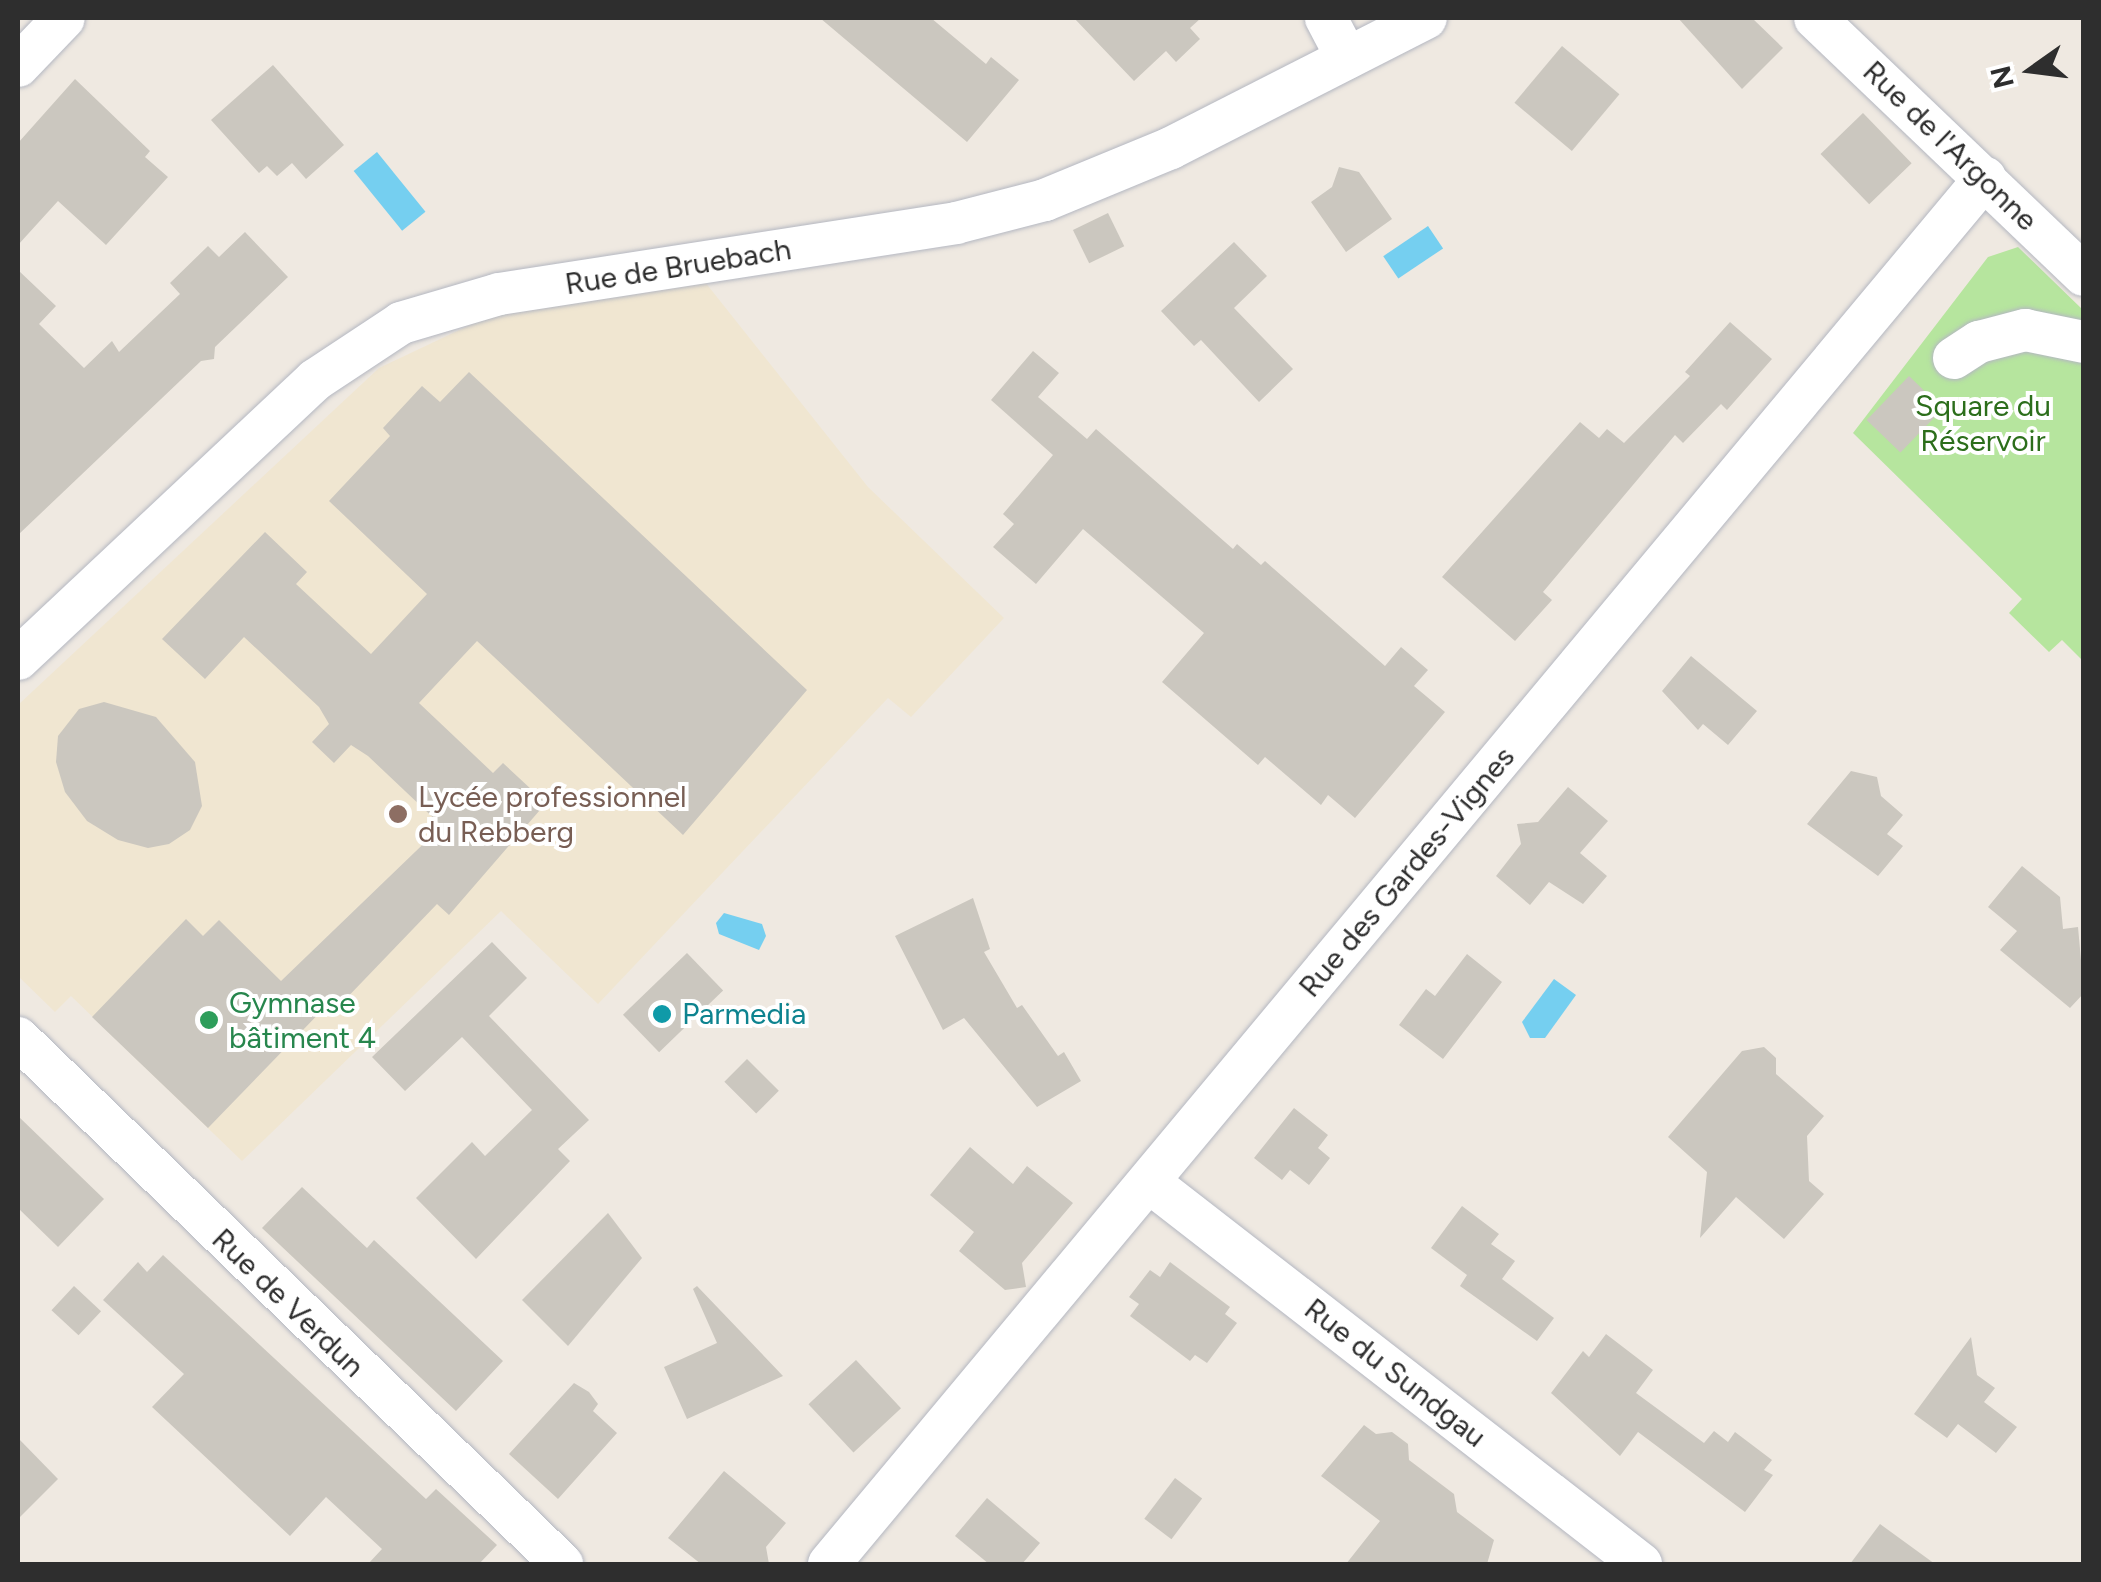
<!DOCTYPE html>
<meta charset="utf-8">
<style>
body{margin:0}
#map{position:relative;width:2101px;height:1582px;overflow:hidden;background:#efe9e1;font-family:Figtree,sans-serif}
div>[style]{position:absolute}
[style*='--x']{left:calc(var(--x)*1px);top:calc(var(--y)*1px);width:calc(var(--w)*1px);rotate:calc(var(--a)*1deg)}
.education>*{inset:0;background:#f0e6d1}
.green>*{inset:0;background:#b6e59e}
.water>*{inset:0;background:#75cff0;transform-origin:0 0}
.building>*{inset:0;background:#cbc7bf;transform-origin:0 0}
.roads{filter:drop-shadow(0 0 2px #b4b7c1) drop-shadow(0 0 2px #b4b7c1)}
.minor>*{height:42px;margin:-21px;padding:0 21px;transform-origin:21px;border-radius:21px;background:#fff}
.dots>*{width:28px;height:28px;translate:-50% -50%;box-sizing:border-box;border:5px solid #fff;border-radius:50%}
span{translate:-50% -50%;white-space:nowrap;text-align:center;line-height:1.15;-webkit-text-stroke:8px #fff;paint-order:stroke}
.street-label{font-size:30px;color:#2e2e2e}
.park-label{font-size:30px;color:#2c6e1b}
.education-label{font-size:30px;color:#785e54}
.left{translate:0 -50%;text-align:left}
.leisure-label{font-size:30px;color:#27864d}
.culture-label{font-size:30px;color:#0d838f}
.frame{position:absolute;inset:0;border:20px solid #2e2e2e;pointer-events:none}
.north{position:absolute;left:1981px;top:20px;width:100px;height:100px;-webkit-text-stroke:8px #fff;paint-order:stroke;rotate:256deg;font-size:28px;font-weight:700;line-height:40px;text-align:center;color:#2e2e2e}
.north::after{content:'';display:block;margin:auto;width:35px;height:45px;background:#2e2e2e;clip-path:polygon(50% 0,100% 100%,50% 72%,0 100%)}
</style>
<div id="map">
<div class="education">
<div style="clip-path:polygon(705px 282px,868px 487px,1004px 618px,911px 717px,888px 698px,598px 1004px,501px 911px,242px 1161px,71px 996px,55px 1012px,18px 976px,18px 705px,379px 368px,491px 315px)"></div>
</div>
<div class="green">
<div style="clip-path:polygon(2018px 247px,2083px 310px,2083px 661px,2062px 640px,2049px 652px,2009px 613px,2022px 599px,1853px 433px,1988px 257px)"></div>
</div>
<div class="water">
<div style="left:377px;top:152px;width:77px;height:30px;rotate:51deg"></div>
<div style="left:1428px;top:226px;width:27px;height:54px;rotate:56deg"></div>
<div style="clip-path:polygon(724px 913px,762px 924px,766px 936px,759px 950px,719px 934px,716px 923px)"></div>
<div style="clip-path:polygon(1554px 979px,1576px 995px,1545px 1038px,1530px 1038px,1522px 1022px)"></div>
</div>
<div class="building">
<div style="clip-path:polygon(820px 18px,931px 18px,986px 64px,991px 57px,1019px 80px,967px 142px)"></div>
<div style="clip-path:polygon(1074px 18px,1201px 18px,1190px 28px,1200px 39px,1176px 62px,1166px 51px,1134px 81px)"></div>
<div style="clip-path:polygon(1678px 18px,1752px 18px,1783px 48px,1742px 89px)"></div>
<div style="left:1562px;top:46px;width:75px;height:74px;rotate:40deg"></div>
<div style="clip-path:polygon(273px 65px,344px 145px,306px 179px,292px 163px,277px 176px,267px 166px,259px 173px,211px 120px)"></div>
<div style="clip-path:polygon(75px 79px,150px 151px,145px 157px,168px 177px,106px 245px,58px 201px,18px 245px,18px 143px)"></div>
<div style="left:1863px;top:113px;width:70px;height:59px;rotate:46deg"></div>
<div style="clip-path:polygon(1339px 167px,1359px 172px,1392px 219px,1346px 252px,1311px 202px,1332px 187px)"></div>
<div style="left:1108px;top:213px;width:37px;height:39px;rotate:64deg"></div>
<div style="clip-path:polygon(245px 232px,288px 277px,215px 347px,214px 359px,201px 361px,18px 535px,18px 270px,56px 306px,39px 324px,84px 368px,112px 341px,119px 352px,180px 294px,170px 283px,208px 246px,219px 257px)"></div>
<div style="clip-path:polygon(1234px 242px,1267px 276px,1234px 308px,1293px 369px,1259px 402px,1201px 340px,1194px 346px,1161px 311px)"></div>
<div style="clip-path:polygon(1730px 322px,1772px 359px,1727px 410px,1721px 404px,1683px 443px,1675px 435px,1543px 592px,1552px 600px,1515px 641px,1442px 577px,1580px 422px,1599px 438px,1607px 429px,1624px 443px,1690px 376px,1685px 372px)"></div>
<div style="clip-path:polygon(1033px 351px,1059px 373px,1038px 397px,1087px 439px,1096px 429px,1233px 549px,1237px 544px,1261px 565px,1265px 561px,1385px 666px,1401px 647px,1428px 670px,1414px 686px,1445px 712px,1355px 818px,1328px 795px,1321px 805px,1265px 757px,1258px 765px,1162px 682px,1204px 633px,1083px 529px,1036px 584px,993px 547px,1014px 524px,1003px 514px,1053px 455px,991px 400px)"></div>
<div style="clip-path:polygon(469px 372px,807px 690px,683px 835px,477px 641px,419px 703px,493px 773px,503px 763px,546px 803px,449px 915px,437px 904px,339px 1006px,332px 1000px,208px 1128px,92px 1017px,186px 919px,203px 936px,219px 920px,281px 981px,442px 826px,368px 756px,351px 745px,334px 763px,312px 742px,329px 724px,319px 707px,244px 637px,205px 679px,162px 639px,265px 532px,307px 572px,296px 584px,371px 654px,427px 594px,329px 501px,390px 436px,383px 428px,422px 386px,440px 402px)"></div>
<div style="left:1909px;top:376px;width:47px;height:61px;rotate:44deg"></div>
<div style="clip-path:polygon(1691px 656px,1757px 711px,1728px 745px,1703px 724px,1698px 730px,1662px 691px)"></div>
<div style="clip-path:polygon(104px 702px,156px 717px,195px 762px,202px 806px,190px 830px,169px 844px,148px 848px,118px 840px,87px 821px,65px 792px,56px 762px,58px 736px,79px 709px)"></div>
<div style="clip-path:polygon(1851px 771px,1877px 777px,1881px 796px,1903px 815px,1887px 834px,1903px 846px,1878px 876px,1807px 824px)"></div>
<div style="clip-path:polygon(1568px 787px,1608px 821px,1580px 853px,1607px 876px,1583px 904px,1549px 882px,1530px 905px,1496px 876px,1521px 844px,1517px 824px,1538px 822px)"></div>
<div style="clip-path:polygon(2022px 866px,2060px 897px,2063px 929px,2078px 927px,2084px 993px,2070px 1008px,2000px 950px,2017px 931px,1988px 907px)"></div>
<div style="clip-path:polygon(973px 898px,990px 949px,984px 952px,1017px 1008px,1022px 1005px,1058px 1056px,1064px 1052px,1081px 1081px,1037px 1107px,964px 1018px,943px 1030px,895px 936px)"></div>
<div style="clip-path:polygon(492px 942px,527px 978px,489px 1016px,589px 1120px,558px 1149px,570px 1161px,476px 1259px,416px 1198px,472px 1142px,485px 1156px,532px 1110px,462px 1037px,405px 1091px,372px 1057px)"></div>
<div style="left:687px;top:953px;width:52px;height:89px;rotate:46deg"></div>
<div style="clip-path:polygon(1467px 954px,1502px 982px,1443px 1059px,1399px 1025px,1426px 989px,1435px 996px)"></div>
<div style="clip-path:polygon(1764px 1047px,1776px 1058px,1776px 1074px,1824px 1116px,1807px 1136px,1809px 1181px,1824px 1194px,1784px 1239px,1736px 1197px,1700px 1238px,1707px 1172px,1668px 1137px,1742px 1051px)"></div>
<div style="left:747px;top:1059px;width:45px;height:32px;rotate:45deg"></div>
<div style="clip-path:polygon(1294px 1108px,1328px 1135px,1318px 1148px,1330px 1158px,1309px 1185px,1290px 1170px,1282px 1180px,1254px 1158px)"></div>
<div style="clip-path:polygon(18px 1116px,104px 1199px,58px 1247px,18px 1208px)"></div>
<div style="clip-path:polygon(970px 1147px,1013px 1184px,1027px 1166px,1073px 1203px,1022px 1263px,1026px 1287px,1005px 1290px,959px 1251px,974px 1232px,930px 1195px)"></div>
<div style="clip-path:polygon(302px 1187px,367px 1248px,374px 1240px,503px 1361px,456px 1411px,262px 1228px)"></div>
<div style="clip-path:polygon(1462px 1206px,1499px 1234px,1491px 1244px,1515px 1261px,1502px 1279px,1554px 1318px,1537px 1341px,1460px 1286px,1467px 1275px,1431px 1248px)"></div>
<div style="clip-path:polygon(608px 1213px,642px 1258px,568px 1346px,522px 1300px)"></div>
<div style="clip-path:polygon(163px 1255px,426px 1499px,436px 1489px,497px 1545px,479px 1564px,368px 1564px,382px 1549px,326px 1497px,290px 1536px,152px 1407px,184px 1374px,103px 1300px,138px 1262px,147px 1272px)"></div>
<div style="clip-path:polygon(1170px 1262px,1230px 1307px,1225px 1314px,1237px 1323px,1207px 1363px,1195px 1355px,1190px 1361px,1130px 1316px,1139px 1304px,1129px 1297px,1150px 1270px,1160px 1277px)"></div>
<div style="left:74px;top:1286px;width:37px;height:33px;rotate:43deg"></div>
<div style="clip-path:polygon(697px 1286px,783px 1376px,687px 1419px,664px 1367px,717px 1343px,693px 1289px)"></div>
<div style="clip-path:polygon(1606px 1334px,1653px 1370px,1636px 1393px,1704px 1443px,1714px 1431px,1728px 1442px,1735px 1432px,1772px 1460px,1764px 1470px,1773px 1475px,1745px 1512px,1638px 1432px,1620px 1456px,1551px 1393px,1583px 1351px,1589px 1357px)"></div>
<div style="clip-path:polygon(1971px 1337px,1977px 1375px,1995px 1388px,1984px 1402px,2017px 1427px,1996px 1453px,1958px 1424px,1947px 1438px,1914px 1414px)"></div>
<div style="left:856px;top:1360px;width:66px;height:65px;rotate:47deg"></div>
<div style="clip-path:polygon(574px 1383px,589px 1392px,598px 1404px,593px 1411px,617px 1433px,558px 1499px,509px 1454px)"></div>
<div style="clip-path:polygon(1364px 1425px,1376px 1434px,1392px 1432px,1408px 1444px,1409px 1460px,1454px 1494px,1457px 1512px,1494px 1540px,1487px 1564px,1346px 1564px,1380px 1521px,1321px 1476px)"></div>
<div style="clip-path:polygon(18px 1438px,58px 1479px,18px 1519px)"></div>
<div style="clip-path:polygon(724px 1471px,786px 1523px,766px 1547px,769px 1564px,701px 1564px,668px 1538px)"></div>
<div style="left:1175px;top:1478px;width:34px;height:51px;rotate:37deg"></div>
<div style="clip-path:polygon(987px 1498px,1040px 1543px,1022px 1564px,989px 1564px,955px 1536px)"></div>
<div style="clip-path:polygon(1880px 1524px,1935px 1564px,1850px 1564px)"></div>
</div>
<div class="roads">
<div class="minor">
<div style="--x:1326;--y:18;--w:45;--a:62.3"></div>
<div style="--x:1815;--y:18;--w:372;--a:43.7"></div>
<div style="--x:18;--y:66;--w:66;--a:-46.2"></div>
<div style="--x:1954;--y:358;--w:30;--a:-33"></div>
<div style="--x:1979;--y:342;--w:48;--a:-14.6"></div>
<div style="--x:2025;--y:330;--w:60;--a:11.5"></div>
<div style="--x:18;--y:659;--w:407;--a:-43.2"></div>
<div style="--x:315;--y:380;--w:103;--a:-33.5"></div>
<div style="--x:401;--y:323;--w:102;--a:-16.5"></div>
<div style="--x:499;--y:294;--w:462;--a:-8.8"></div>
<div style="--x:956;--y:223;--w:92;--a:-14.5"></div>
<div style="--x:1045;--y:200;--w:136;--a:-22.4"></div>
<div style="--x:1171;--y:148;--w:286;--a:-27"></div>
<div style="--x:18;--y:1038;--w:757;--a:44.04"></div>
<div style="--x:1149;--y:1182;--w:623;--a:37.83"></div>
<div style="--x:829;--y:1564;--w:1805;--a:-50.17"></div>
</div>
</div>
<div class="dots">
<div style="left:398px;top:814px;background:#8d6e63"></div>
<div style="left:662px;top:1014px;background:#0f9aa8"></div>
<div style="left:209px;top:1020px;background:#2e9e5b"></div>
</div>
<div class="street-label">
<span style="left:1950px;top:146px;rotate:44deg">Rue de l'Argonne</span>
<span style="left:678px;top:267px;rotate:-9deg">Rue de Bruebach</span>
<span style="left:1407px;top:872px;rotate:-50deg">Rue des Gardes-Vignes</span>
<span style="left:288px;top:1303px;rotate:44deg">Rue de Verdun</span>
<span style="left:1395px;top:1373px;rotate:38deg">Rue du Sundgau</span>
</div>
<div class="park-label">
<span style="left:1983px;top:423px">Square du<br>Réservoir</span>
</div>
<div class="education-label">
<span class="left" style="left:418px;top:814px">Lycée professionnel<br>du Rebberg</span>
</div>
<div class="leisure-label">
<span class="left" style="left:229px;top:1020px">Gymnase<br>bâtiment 4</span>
</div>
<div class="culture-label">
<span class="left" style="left:682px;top:1014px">Parmedia</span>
</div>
<div class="frame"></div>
<div class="north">N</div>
</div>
